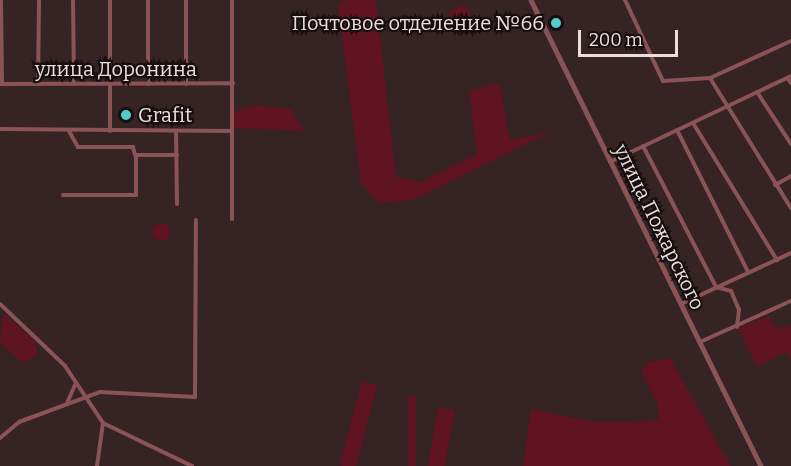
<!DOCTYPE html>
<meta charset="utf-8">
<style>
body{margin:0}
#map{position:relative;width:791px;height:466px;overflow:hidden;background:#362323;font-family:Bitter,serif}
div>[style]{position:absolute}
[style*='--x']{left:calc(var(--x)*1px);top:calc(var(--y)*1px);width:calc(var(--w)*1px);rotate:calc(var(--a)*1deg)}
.green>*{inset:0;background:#601421;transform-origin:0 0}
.round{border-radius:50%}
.minor>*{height:4px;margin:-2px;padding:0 2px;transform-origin:2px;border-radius:2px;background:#8b5356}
.tertiary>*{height:4.5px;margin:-2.25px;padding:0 2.25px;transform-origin:2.25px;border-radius:2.25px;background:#8b5356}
.dots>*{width:16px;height:16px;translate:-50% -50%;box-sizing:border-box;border:3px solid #170f0f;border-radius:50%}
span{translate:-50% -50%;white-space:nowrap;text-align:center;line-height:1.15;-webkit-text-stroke:4.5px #170f0f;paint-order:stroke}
.poi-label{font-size:20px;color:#ecdede}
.right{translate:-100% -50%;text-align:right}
.left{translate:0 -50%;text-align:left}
.street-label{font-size:20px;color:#ecdede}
.scale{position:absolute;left:578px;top:30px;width:100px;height:27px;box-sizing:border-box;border:3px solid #ecdede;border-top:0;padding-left:8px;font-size:18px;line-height:21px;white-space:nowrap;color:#ecdede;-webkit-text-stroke:4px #170f0f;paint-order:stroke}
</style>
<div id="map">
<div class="green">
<div style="clip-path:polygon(346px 0,376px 0,396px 177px,420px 182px,477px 154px,469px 91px,499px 82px,510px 140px,551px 132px,413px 200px,379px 203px,361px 184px,338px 5px)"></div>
<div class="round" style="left:449px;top:6px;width:22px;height:22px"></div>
<div style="clip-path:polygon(256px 105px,291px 109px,304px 131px,234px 128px,234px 112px)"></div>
<div class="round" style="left:152px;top:223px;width:18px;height:18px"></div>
<div style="clip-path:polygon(3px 313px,35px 342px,38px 354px,23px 363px,0 343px)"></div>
<div style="clip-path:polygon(768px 316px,777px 328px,791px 326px,791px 360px,786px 352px,757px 367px,738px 328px)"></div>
<div style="clip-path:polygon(670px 358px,731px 466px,523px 466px,531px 409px,593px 422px,659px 421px,658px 406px,641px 371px,649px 362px)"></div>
<div style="left:362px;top:381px;width:16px;height:87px;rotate:15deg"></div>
<div style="left:408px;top:396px;width:8px;height:72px"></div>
<div style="left:438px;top:407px;width:17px;height:60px;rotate:10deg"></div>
</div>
<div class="minor">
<div style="--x:1;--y:0;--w:84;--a:89.3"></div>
<div style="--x:73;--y:0;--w:84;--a:89.3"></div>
<div style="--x:110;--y:0;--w:131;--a:90"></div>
<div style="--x:186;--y:0;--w:84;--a:90"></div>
<div style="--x:625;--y:0;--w:89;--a:64.9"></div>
<div style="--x:663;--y:81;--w:47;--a:-3.7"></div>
<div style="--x:710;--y:78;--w:89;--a:-24.6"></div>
<div style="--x:710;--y:78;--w:153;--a:58.1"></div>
<div style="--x:787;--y:78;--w:6;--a:51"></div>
<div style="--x:0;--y:84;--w:233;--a:-0.2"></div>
<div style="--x:38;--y:84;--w:84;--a:-89.3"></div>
<div style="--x:148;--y:84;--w:84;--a:-90"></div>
<div style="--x:757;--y:92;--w:62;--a:56.8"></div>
<div style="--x:693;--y:123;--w:161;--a:58.5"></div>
<div style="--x:0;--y:129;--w:232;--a:0.5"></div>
<div style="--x:677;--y:130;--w:159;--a:63.4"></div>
<div style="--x:69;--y:131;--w:18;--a:61"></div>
<div style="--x:78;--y:147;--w:55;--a:0"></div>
<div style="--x:133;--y:147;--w:8;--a:76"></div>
<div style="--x:176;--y:131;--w:73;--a:89.2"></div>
<div style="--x:643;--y:146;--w:159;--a:62.6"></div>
<div style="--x:716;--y:287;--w:16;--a:15"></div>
<div style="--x:731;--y:291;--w:21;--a:67"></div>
<div style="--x:739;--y:310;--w:17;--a:97"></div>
<div style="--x:610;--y:162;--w:200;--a:-25.4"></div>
<div style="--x:775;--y:185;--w:18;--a:-29"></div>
<div style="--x:63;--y:195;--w:73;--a:0"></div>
<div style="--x:136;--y:195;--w:40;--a:-90"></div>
<div style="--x:136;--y:155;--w:41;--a:0"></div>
<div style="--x:232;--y:219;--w:219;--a:-90"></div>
<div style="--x:0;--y:304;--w:90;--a:43.6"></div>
<div style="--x:65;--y:366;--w:69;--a:56.3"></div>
<div style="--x:103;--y:423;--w:99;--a:25.8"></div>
<div style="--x:681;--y:304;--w:121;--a:-24.9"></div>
<div style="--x:700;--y:342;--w:100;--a:-24.3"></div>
<div style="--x:67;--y:403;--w:20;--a:-66"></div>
<div style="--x:0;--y:438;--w:25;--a:-40"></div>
<div style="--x:19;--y:422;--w:86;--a:-20.3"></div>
<div style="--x:100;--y:392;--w:95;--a:3"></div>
<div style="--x:195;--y:397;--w:177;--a:-89.7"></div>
<div style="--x:97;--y:466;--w:43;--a:-82.1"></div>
</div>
<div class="tertiary">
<div style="--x:531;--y:0;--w:520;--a:63.73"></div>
</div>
<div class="dots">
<div style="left:556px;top:23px;background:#52cdce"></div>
<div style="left:126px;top:115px;background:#52cdce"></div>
</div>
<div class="poi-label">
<span class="right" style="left:544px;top:23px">Почтовое отделение №66</span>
<span class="left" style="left:138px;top:115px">Grafit</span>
</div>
<div class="street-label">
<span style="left:116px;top:69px">улица Доронина</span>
<span style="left:659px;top:227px;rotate:64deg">улица Пожарского</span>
</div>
<div class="scale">200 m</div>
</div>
